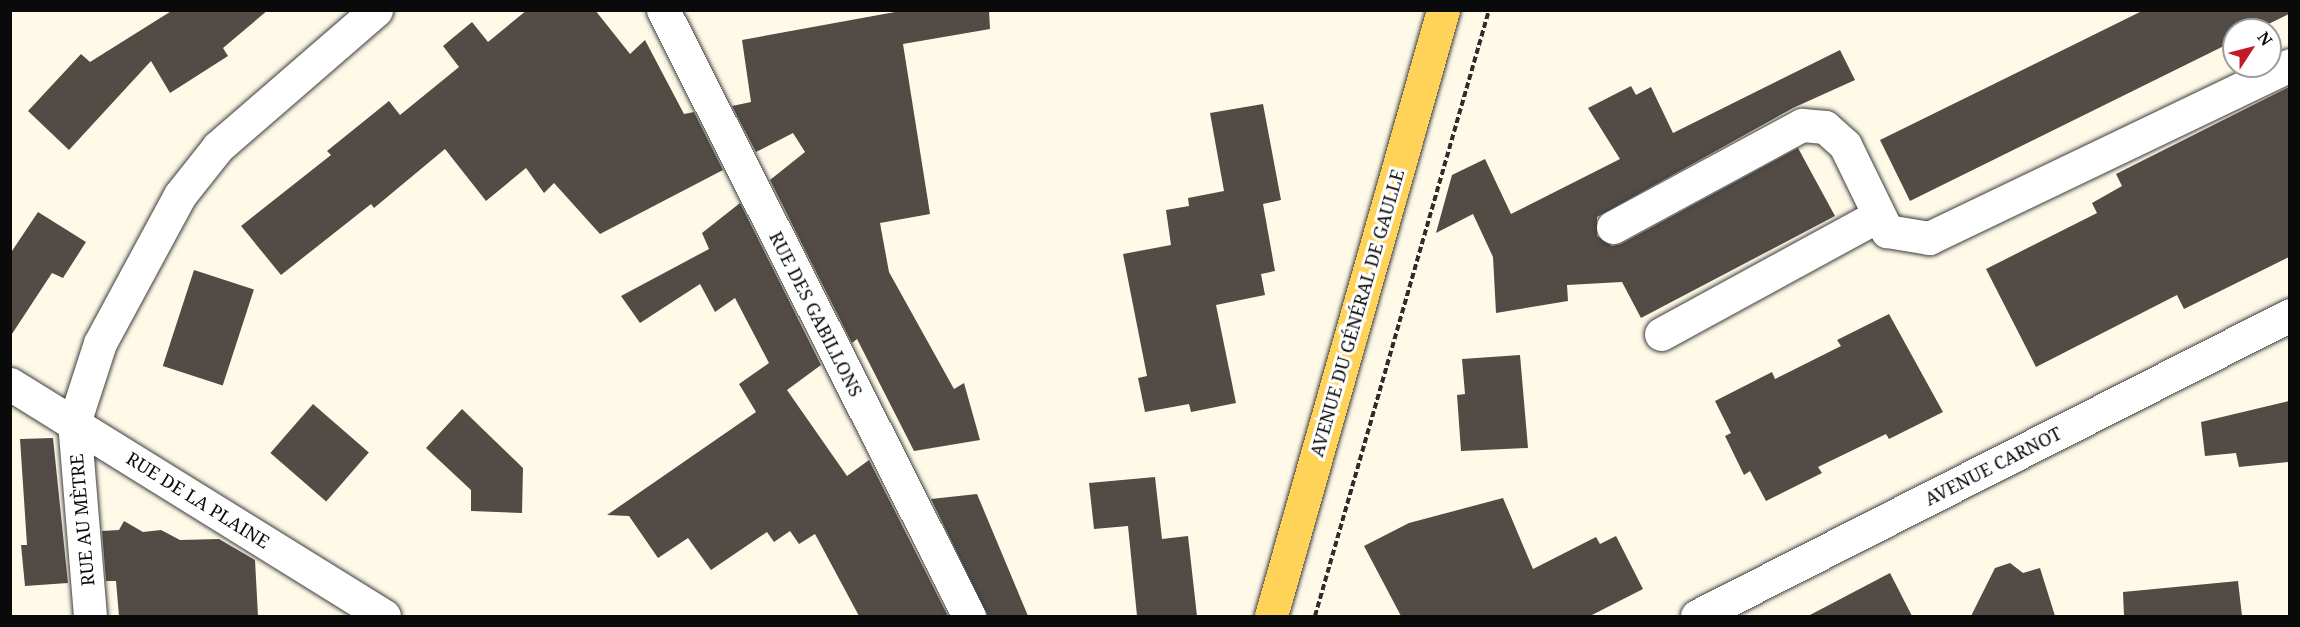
<!DOCTYPE html>
<meta charset="utf-8">
<style>
body{margin:0}
#map{position:relative;width:2300px;height:627px;overflow:hidden;background:#fffae8;font-family:"Noto Serif",serif}
div>[style]{position:absolute}
[style*='--x']{left:calc(var(--x)*1px);top:calc(var(--y)*1px);width:calc(var(--w)*1px);rotate:calc(var(--a)*1deg)}
.building>*{inset:0;background:#534b46;transform-origin:0 0}
.path>*{height:4px;margin-top:-2px;transform-origin:0;background:repeating-linear-gradient(90deg,#2c2c2c 0 6px,transparent 0 9px)}
.roads{filter:drop-shadow(0 0 2px #3d3d3d) drop-shadow(0 0 2px #3d3d3d)}
.minor>*{height:33px;margin:-16.5px;padding:0 16.5px;transform-origin:16.5px;border-radius:16.5px;background:#fff}
.major>*{height:33px;margin:-16.5px;padding:0 16.5px;transform-origin:16.5px;border-radius:16.5px;background:#ffd258}
span{translate:-50% -50%;white-space:nowrap;text-align:center;line-height:1.15;-webkit-text-stroke:6px #fff;paint-order:stroke}
.street-label{font-size:18px;color:#0a0a0a}
.frame{position:absolute;inset:0;border:12px solid #0a0a0a;pointer-events:none}
.north{position:absolute;left:2222px;top:18px;width:60px;height:60px;box-sizing:border-box;background:#fff;border:2px solid #9d9d9d;border-radius:50%;rotate:54deg;font-size:16px;font-weight:700;line-height:24px;text-align:center;color:#0a0a0a}
.north::after{content:'';display:block;margin:auto;width:21px;height:27px;background:#c11b28;clip-path:polygon(50% 0,100% 100%,50% 72%,0 100%)}
</style>
<div id="map">
<div class="building">
<div style="clip-path:polygon(173px 10px,268px 10px,223px 48px,228px 56px,170px 93px,151px 61px,69px 150px,28px 111px,81px 54px,90px 62px)"></div>
<div style="clip-path:polygon(527px 10px,595px 10px,630px 54px,645px 40px,684px 114px,694px 112px,723px 170px,600px 234px,554px 183px,544px 193px,526px 168px,486px 201px,445px 149px,374px 208px,371px 204px,281px 275px,241px 226px,331px 155px,327px 151px,389px 101px,400px 115px,459px 67px,443px 46px,472px 22px,488px 42px)"></div>
<div style="clip-path:polygon(906px 10px,989px 10px,990px 29px,903px 44px,930px 214px,880px 223px,889px 272px,954px 389px,964px 383px,980px 440px,914px 451px,857px 339px,852px 343px,770px 180px,805px 152px,793px 133px,756px 152px,732px 106px,751px 102px,742px 40px)"></div>
<div style="clip-path:polygon(2144px 10px,2289px 10px,2289px 14px,2256px 30px,2234px 30px,2234px 41px,1910px 201px,1880px 140px)"></div>
<div style="clip-path:polygon(1840px 50px,1855px 80px,1793px 108px,1597px 217px,1597px 236px,1612px 246px,1621px 244px,1798px 148px,1835px 216px,1641px 318px,1622px 282px,1567px 285px,1568px 301px,1496px 313px,1493px 257px,1473px 214px,1436px 233px,1452px 175px,1485px 159px,1511px 214px,1620px 159px,1588px 108px,1631px 86px,1636px 95px,1651px 87px,1673px 133px)"></div>
<div style="clip-path:polygon(2289px 87px,2289px 257px,2184px 309px,2177px 295px,2036px 367px,1986px 269px,2097px 213px,2092px 203px,2122px 186px,2116px 174px)"></div>
<div style="clip-path:polygon(1263px 104px,1281px 200px,1263px 204px,1275px 271px,1261px 274px,1265px 295px,1216px 305px,1236px 403px,1191px 412px,1189px 404px,1145px 412px,1138px 378px,1147px 376px,1123px 254px,1171px 245px,1166px 210px,1189px 206px,1188px 198px,1224px 191px,1210px 113px)"></div>
<div style="clip-path:polygon(740px 203px,821px 365px,787px 390px,847px 476px,869px 460px,948px 616px,859px 616px,815px 534px,799px 544px,790px 531px,774px 542px,767px 532px,711px 570px,688px 538px,658px 558px,629px 516px,607px 515px,756px 412px,739px 384px,769px 363px,735px 298px,715px 312px,700px 284px,640px 323px,621px 296px,709px 249px,702px 233px)"></div>
<div style="clip-path:polygon(38px 212px,86px 242px,63px 278px,52px 273px,10px 337px,10px 254px)"></div>
<div style="left:194px;top:270px;width:63px;height:101px;rotate:18deg"></div>
<div style="clip-path:polygon(1889px 314px,1943px 412px,1889px 439px,1886px 434px,1818px 467px,1822px 473px,1766px 501px,1750px 471px,1744px 475px,1725px 436px,1731px 433px,1715px 401px,1772px 372px,1775px 379px,1841px 346px,1837px 340px)"></div>
<div style="clip-path:polygon(1520px 355px,1528px 448px,1461px 451px,1457px 395px,1465px 394px,1462px 359px)"></div>
<div style="clip-path:polygon(2289px 401px,2289px 462px,2239px 467px,2236px 453px,2205px 456px,2201px 422px)"></div>
<div style="left:313px;top:404px;width:74px;height:65px;rotate:41deg"></div>
<div style="clip-path:polygon(462px 409px,523px 468px,522px 513px,471px 511px,471px 490px,426px 448px)"></div>
<div style="clip-path:polygon(53px 438px,68px 583px,25px 586px,21px 545px,27px 545px,20px 439px)"></div>
<div style="clip-path:polygon(1155px 477px,1162px 539px,1188px 536px,1197px 616px,1137px 616px,1128px 526px,1094px 529px,1089px 483px)"></div>
<div style="clip-path:polygon(977px 494px,1028px 616px,988px 616px,931px 499px)"></div>
<div style="clip-path:polygon(1503px 498px,1533px 569px,1596px 537px,1600px 544px,1616px 536px,1643px 589px,1590px 616px,1401px 616px,1364px 546px,1409px 523px)"></div>
<div style="clip-path:polygon(124px 521px,143px 532px,161px 530px,180px 540px,219px 539px,255px 560px,258px 616px,119px 616px,116px 581px,106px 581px,102px 531px,119px 530px)"></div>
<div style="clip-path:polygon(2010px 563px,2023px 573px,2040px 568px,2055px 616px,1971px 616px,1995px 568px)"></div>
<div style="clip-path:polygon(1890px 573px,1912px 616px,1808px 616px)"></div>
<div style="clip-path:polygon(2238px 581px,2242px 616px,2124px 616px,2123px 592px)"></div>
</div>
<div class="path">
<div style="--x:1315;--y:616;--w:630;--a:-73.98"></div>
</div>
<div class="roads">
<div class="minor">
<div style="--x:663;--y:10;--w:679;--a:63.21"></div>
<div style="--x:1613;--y:227;--w:215;--a:-28.4"></div>
<div style="--x:1802;--y:125;--w:23;--a:5"></div>
<div style="--x:1825;--y:127;--w:27;--a:42"></div>
<div style="--x:1845;--y:145;--w:96;--a:64"></div>
<div style="--x:1887;--y:231;--w:43;--a:9.5"></div>
<div style="--x:1929;--y:238;--w:400;--a:-25.6"></div>
<div style="--x:1661;--y:334;--w:248;--a:-28.6"></div>
<div style="--x:10;--y:384;--w:440;--a:31.8"></div>
<div style="--x:90;--y:616;--w:194;--a:-94.7"></div>
<div style="--x:74;--y:423;--w:84;--a:-72"></div>
<div style="--x:100;--y:343;--w:168;--a:-61.6"></div>
<div style="--x:180;--y:195;--w:61;--a:-51.6"></div>
<div style="--x:218;--y:147;--w:209;--a:-40.9"></div>
<div style="--x:1697;--y:616;--w:665;--a:-26.91"></div>
</div>
<div class="major">
<div style="--x:1271;--y:616;--w:630;--a:-74.15"></div>
</div>
</div>
<div class="street-label">
<span style="left:1357px;top:313px;rotate:-74deg">AVENUE DU GÉNÉRAL DE GAULLE</span>
<span style="left:816px;top:314px;rotate:63deg">RUE DES GABILLONS</span>
<span style="left:1993px;top:466px;rotate:-27deg">AVENUE CARNOT</span>
<span style="left:198px;top:500px;rotate:32deg">RUE DE LA PLAINE</span>
<span style="left:82px;top:520px;rotate:-95deg">RUE AU MÈTRE</span>
</div>
<div class="frame"></div>
<div class="north">N</div>
</div>
